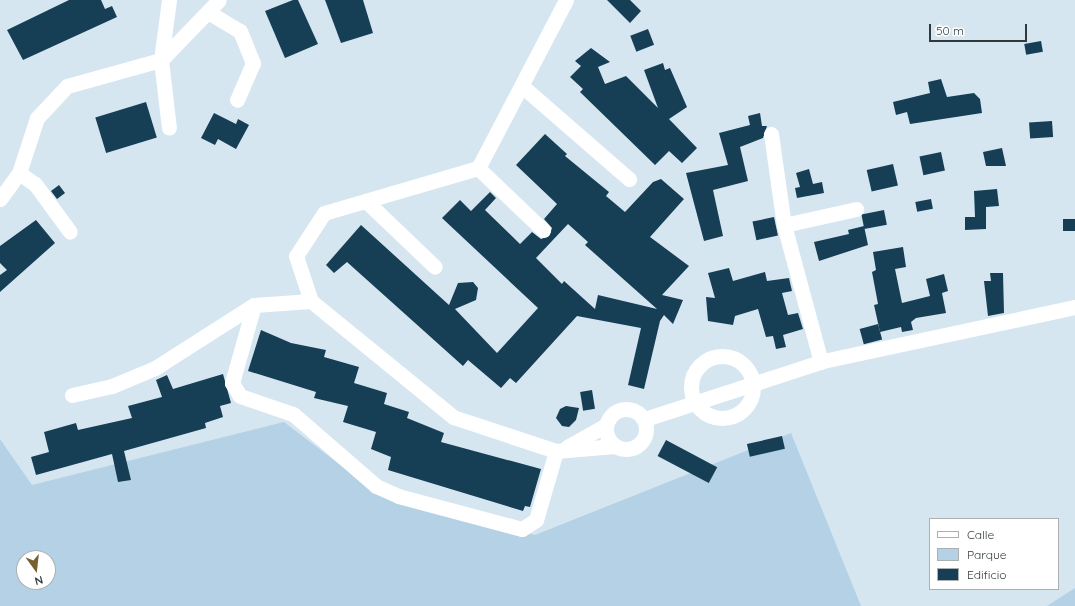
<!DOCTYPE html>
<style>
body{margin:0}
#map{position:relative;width:1075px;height:606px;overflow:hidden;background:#d5e6f1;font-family:Quicksand,sans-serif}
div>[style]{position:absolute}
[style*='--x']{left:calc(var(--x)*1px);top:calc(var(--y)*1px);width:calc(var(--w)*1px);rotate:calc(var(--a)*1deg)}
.green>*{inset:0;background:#b4d1e5}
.building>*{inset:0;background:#163e55;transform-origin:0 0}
.minor>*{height:15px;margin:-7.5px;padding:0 7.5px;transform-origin:7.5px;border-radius:7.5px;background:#fff}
.minor>.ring{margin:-7.5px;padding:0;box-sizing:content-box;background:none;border:15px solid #fff;border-radius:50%}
span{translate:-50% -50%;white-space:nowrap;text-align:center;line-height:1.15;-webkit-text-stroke:4px #fff;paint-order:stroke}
.legend{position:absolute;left:929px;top:518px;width:130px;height:72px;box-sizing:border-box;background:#fff;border:1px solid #adb0b1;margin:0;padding:5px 7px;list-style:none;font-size:12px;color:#32393d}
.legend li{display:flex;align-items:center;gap:8px;height:20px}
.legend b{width:20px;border:1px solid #adb0b1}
.north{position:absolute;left:16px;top:550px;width:40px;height:40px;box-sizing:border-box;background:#fff;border:1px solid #adb0b1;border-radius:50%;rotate:165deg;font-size:11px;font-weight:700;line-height:16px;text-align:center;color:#32393d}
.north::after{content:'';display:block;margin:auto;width:14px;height:18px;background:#756130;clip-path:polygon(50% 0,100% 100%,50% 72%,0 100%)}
.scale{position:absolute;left:929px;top:24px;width:98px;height:18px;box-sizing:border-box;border:2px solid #32393d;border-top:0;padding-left:5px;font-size:12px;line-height:14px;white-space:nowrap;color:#32393d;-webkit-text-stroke:3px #fff;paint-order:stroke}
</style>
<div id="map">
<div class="green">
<div style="clip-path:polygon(evenodd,284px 422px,373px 490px,535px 535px,791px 433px,861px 606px,0 606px,0 439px,32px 485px,284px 422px,24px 558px,48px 558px,48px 582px,24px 582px,24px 558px)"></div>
<div style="clip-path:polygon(1075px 588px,1075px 606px,1047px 606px)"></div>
</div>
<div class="building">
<div style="clip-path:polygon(69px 0,101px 0,105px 9px,112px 6px,117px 17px,23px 60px,7px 30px)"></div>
<div style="clip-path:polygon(293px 0,298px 0,318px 44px,285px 58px,265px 11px)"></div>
<div style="clip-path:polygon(325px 0,363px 0,373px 33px,341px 43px)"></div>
<div style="clip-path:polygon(607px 0,630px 0,641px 11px,630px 23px)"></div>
<div style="left:648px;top:29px;width:17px;height:19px;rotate:69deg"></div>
<div style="left:1041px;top:41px;width:11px;height:17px;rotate:80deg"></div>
<div style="clip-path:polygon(591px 48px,610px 62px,598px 67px,605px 84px,626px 76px,658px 108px,644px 70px,663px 63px,665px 70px,670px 68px,687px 107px,669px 119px,697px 148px,682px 163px,669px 151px,655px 165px,580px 92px,583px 89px,570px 77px,581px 66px,575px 61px)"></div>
<div style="clip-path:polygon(941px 79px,947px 97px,974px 93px,980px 99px,982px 113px,910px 124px,907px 112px,896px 115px,893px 102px,930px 93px,928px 82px)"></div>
<div style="left:146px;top:102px;width:37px;height:53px;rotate:73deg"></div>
<div style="clip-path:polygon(214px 113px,236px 124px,238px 119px,249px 125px,236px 149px,218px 139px,215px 145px,201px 138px)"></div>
<div style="clip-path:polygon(760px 113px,762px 126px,767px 126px,763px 138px,740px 147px,748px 181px,713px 190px,723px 236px,704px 241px,686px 173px,728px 165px,719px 133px,750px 125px,748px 116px)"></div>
<div style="left:1052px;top:121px;width:16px;height:23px;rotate:86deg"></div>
<div style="clip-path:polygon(evenodd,545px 134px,567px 154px,565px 156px,609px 192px,606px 196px,625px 212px,653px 182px,661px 179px,684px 199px,650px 237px,689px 266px,662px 295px,683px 300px,673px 324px,664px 315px,660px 321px,644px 389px,628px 385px,641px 328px,577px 316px,516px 383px,510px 378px,501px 388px,468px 360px,463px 366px,347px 262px,334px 273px,326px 265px,361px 225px,449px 305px,458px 283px,473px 282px,478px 288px,476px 300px,455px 309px,497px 353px,538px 308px,442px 218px,460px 200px,471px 211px,490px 192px,496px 198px,485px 210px,520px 244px,532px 232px,541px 239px,549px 236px,552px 228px,544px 219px,557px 204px,516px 165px,545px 134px,568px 224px,588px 242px,585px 245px,657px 309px,598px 295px,595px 309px,564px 281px,562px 284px,536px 258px,568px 224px)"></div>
<div style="clip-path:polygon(1002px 148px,1006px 166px,986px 166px,983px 152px)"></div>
<div style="left:941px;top:152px;width:19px;height:22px;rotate:78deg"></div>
<div style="left:893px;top:164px;width:22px;height:27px;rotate:77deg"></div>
<div style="clip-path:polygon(809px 169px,813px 184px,822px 182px,824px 193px,797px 198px,795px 188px,800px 187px,796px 173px)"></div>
<div style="left:59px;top:185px;width:10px;height:10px;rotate:53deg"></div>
<div style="clip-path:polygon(997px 189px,999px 206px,986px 207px,986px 229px,965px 230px,965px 217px,975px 217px,974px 191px)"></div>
<div style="left:931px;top:199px;width:10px;height:16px;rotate:79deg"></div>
<div style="left:884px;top:210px;width:15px;height:23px;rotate:79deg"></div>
<div style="left:774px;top:217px;width:19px;height:22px;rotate:78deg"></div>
<div style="left:1063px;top:219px;width:12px;height:12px"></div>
<div style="clip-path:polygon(36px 220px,55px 243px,0 292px,0 275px,7px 270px,0 263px,0 246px)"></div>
<div style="clip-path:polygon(864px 226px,868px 245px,819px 261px,814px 242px,849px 234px,848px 230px)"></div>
<div style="clip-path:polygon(903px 247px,906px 267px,895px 269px,902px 303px,930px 296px,926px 279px,944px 274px,948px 291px,942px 293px,946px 313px,916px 318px,911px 322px,913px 330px,902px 332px,901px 327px,880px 332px,874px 305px,878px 304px,872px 272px,876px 270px,873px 252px)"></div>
<div style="clip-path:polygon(729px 268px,733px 281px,765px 272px,767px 281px,789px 278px,792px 291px,782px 293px,788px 315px,798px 313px,803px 329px,783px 335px,786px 347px,776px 349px,773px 336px,766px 337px,758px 309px,735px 316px,733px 325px,708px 321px,706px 297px,715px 298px,708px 273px)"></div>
<div style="clip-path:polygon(990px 273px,1003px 273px,1004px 313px,988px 316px,984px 281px,991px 281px)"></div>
<div style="left:878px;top:324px;width:16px;height:19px;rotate:75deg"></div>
<div style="clip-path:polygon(261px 330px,291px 343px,326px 350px,324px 357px,359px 367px,354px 383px,387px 393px,384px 404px,409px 412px,407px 418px,444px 433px,441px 442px,541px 469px,530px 507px,525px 506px,523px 511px,388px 470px,391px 457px,371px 449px,376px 432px,343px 422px,348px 406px,314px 398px,316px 392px,248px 371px)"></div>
<div style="clip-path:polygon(223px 374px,231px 403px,220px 406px,223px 417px,205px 423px,206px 428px,124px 451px,131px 480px,118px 482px,112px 454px,36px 475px,31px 457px,49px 452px,44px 432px,76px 423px,78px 430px,132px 418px,128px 406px,162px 397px,156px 380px,167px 375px,173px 389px)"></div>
<div style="left:592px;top:390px;width:19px;height:12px;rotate:81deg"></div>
<div style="clip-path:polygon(566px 406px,579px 408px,576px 420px,569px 427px,562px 426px,556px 418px,560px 409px)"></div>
<div style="left:782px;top:436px;width:13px;height:36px;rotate:77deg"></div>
<div style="left:666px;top:440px;width:58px;height:18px;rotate:28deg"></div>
</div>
<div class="minor">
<div style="--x:169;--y:0;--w:61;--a:97.6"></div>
<div style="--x:161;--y:60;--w:68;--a:83.3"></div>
<div style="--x:566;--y:0;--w:190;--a:117.6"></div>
<div style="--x:478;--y:168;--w:160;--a:163.7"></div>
<div style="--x:324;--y:213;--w:51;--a:123.1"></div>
<div style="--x:296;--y:256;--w:47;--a:71.6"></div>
<div style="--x:311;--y:301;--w:183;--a:39.2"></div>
<div style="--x:453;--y:417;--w:108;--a:18.3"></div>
<div style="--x:556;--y:451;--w:59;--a:-4.8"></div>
<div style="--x:208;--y:12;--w:37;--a:31"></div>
<div style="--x:240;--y:31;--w:35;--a:68"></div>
<div style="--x:253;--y:63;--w:40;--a:113.4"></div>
<div style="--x:522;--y:86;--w:142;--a:41"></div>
<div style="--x:771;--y:134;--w:92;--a:81.9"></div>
<div style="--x:784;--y:225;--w:142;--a:74.9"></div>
<div style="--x:478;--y:168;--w:90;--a:43.6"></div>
<div style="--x:19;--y:173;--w:19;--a:35"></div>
<div style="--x:35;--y:184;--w:59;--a:53.9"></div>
<div style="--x:0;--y:199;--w:32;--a:-54"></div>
<div style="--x:19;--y:173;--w:58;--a:-71.9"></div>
<div style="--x:37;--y:118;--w:44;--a:-46.8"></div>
<div style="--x:67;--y:86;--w:98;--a:-15.5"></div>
<div style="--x:161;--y:60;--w:83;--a:-46"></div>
<div style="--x:366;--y:201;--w:95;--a:43.7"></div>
<div style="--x:784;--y:225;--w:74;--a:-12.5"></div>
<div style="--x:254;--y:305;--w:81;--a:105.8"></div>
<div style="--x:232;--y:383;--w:15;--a:58"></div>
<div style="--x:240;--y:396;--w:56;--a:18.8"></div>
<div style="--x:293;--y:414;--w:110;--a:40.9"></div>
<div style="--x:376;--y:486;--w:24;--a:24"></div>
<div style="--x:398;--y:496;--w:128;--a:14.9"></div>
<div style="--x:522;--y:529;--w:17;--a:-33"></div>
<div style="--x:536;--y:520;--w:72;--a:-73.8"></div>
<div class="ring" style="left:691px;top:356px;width:47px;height:47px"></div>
<div style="--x:72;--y:395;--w:41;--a:-12.7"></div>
<div style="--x:112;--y:386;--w:47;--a:-22.7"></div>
<div style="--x:155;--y:368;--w:117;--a:-32.5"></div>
<div style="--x:254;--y:305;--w:57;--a:-4"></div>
<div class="ring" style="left:606px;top:409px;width:25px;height:25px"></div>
<div style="--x:645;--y:419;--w:187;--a:-18"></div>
<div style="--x:823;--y:361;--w:258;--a:-12.1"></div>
<div style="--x:567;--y:447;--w:45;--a:-29.4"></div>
</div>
<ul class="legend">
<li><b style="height:5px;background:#fff"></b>Calle</li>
<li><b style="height:11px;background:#b4d1e5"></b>Parque</li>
<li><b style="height:11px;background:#163e55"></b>Edificio</li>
</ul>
<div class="north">N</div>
<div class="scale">50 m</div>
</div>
